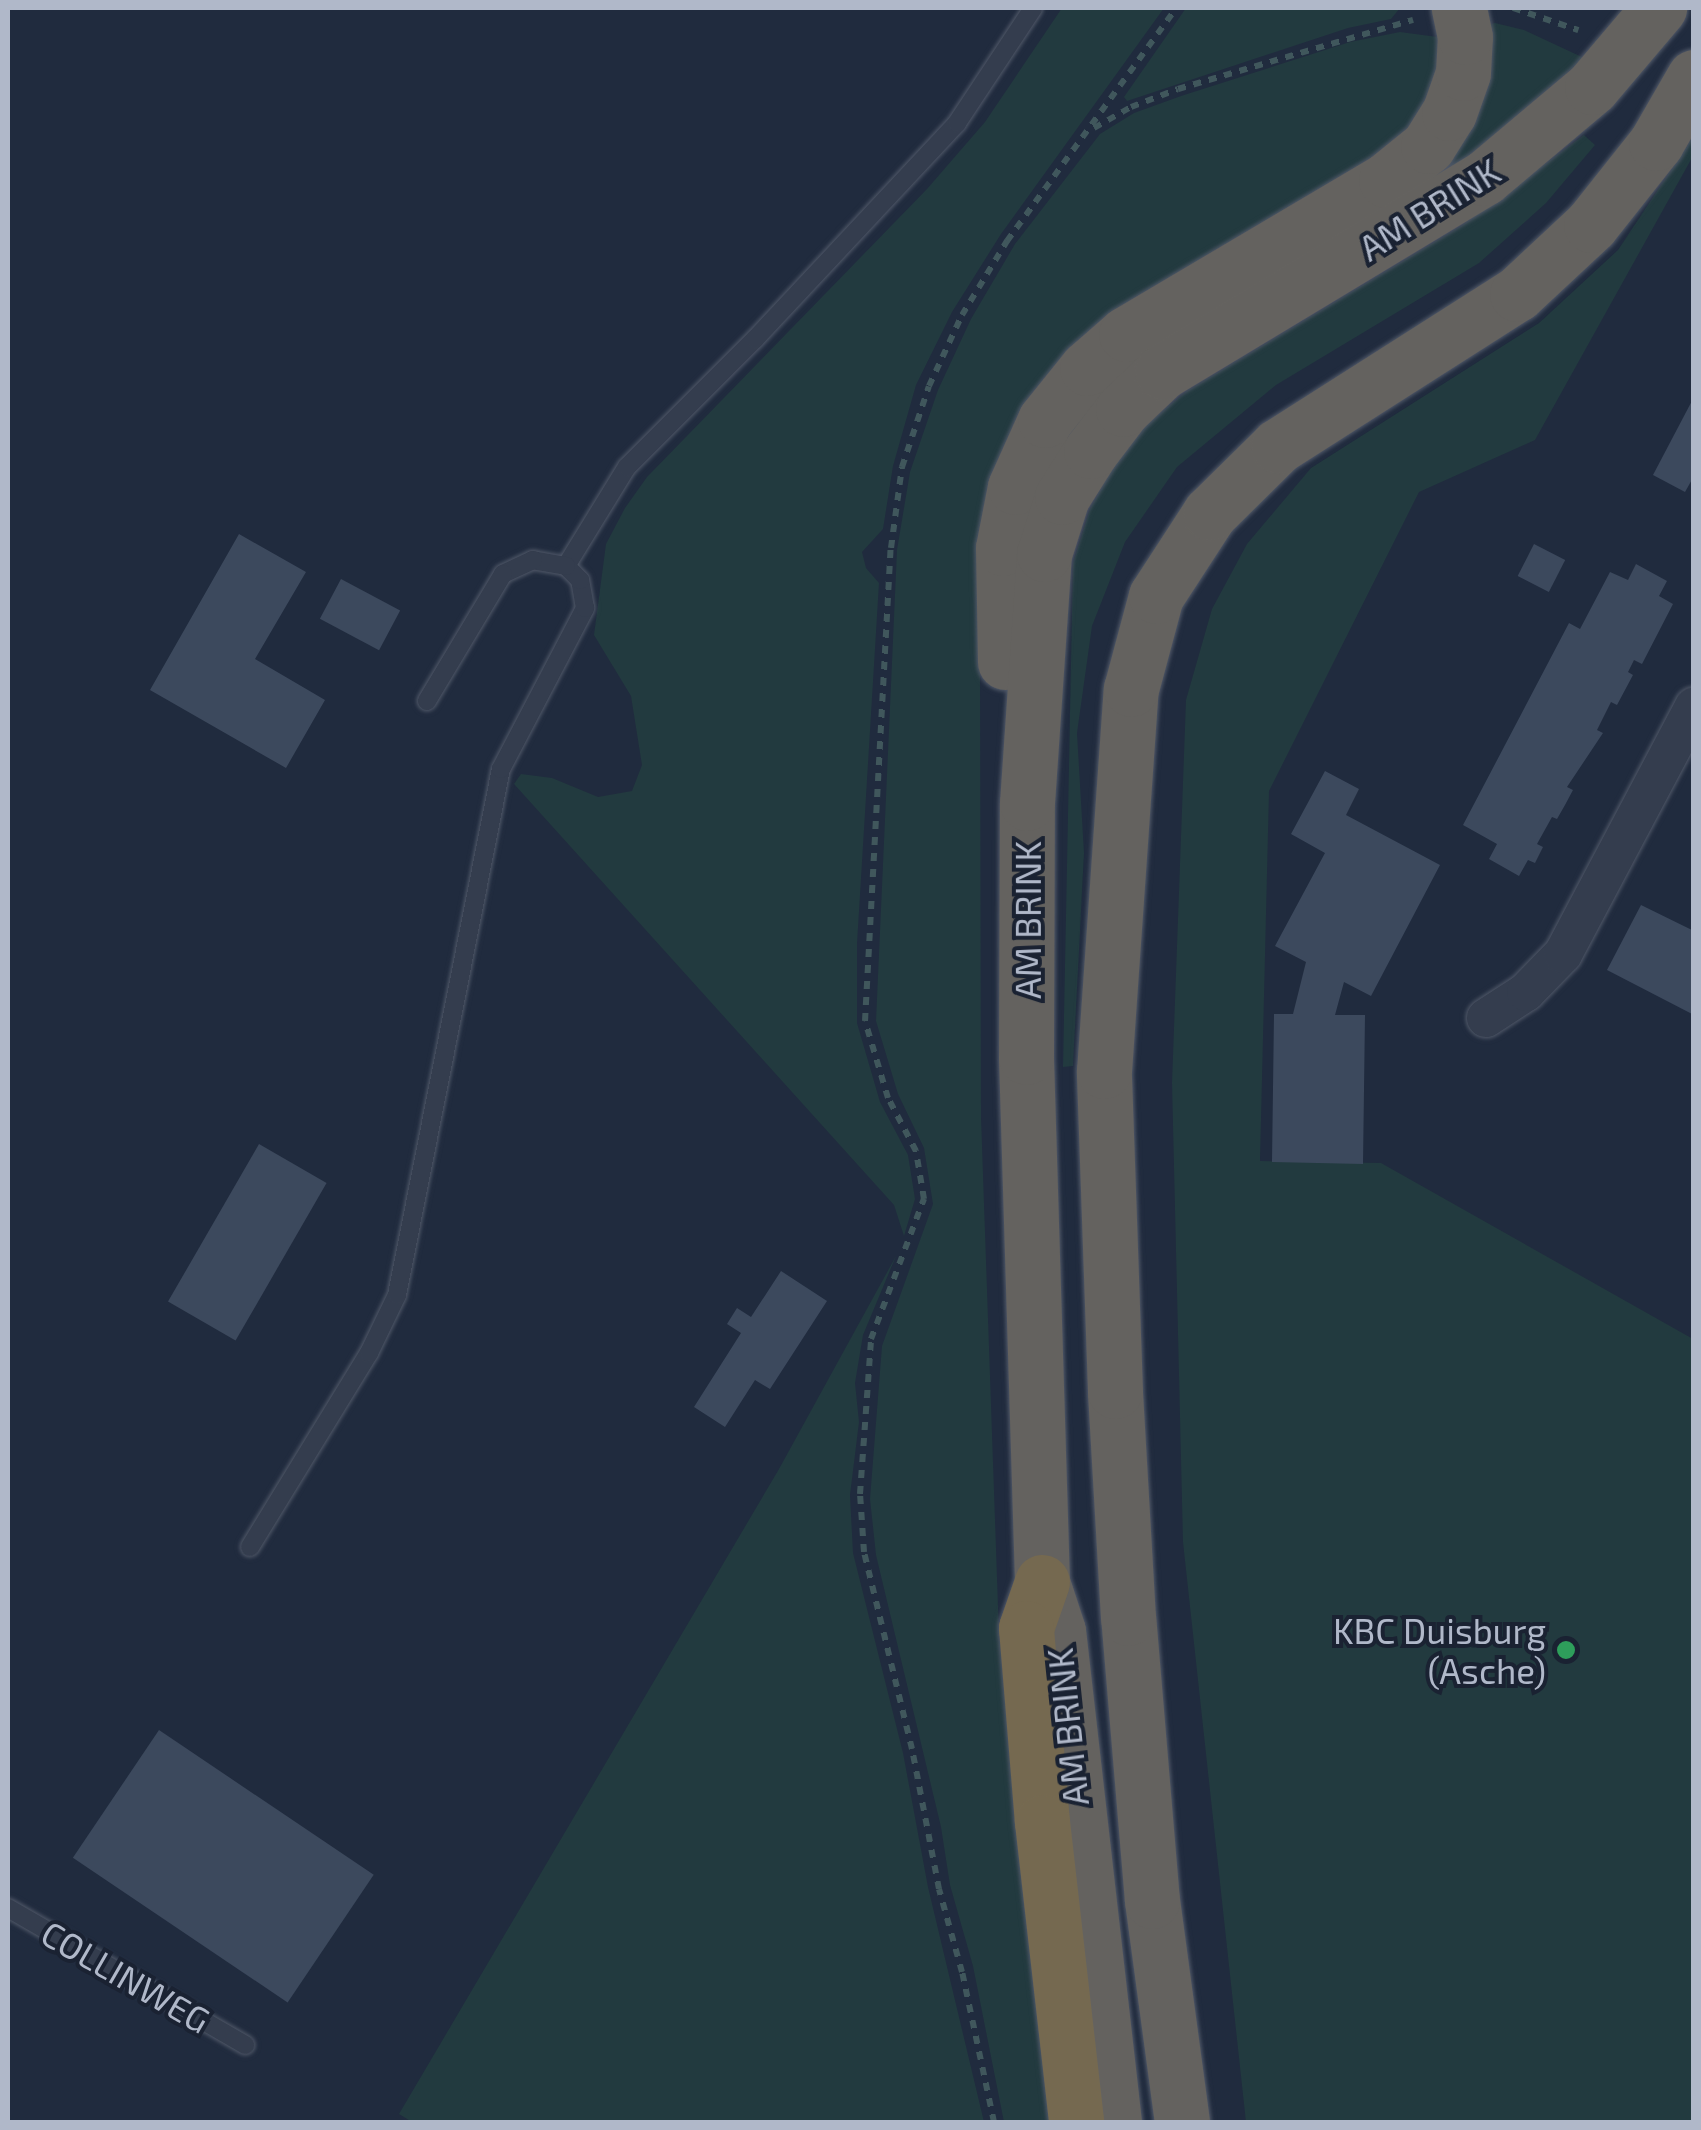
<!DOCTYPE html>
<style>
body{margin:0}
#map{position:relative;width:1701px;height:2130px;overflow:hidden;background:#202b3e;font-family:"Exo 2",sans-serif}
div>[style]{position:absolute}
[style*='--x']{left:calc(var(--x)*1px);top:calc(var(--y)*1px);width:calc(var(--w)*1px);rotate:calc(var(--a)*1deg)}
.green>*{inset:0;background:#223a3f}
.building>*{inset:0;background:#3c495d;transform-origin:0 0}
.path>*{height:6px;margin-top:-3px;transform-origin:0;background:repeating-linear-gradient(90deg,#40575c 0 8px,transparent 0 16px)}
.roads{filter:drop-shadow(0 0 2px #505868) drop-shadow(0 0 2px #505868)}
.service>*{height:18px;margin:-9px;padding:0 9px;transform-origin:9px;border-radius:9px;background:#343d4e}
.minor>*{height:38px;margin:-19px;padding:0 19px;transform-origin:19px;border-radius:19px;background:#343d4e}
.trunk>*{height:55px;margin:-27.5px;padding:0 27.5px;transform-origin:27.5px;border-radius:27.5px;background:#64625f}
.motorway>*{height:55px;margin:-27.5px;padding:0 27.5px;transform-origin:27.5px;border-radius:27.5px;background:#756950}
.dots>*{width:28px;height:28px;translate:-50% -50%;box-sizing:border-box;border:5px solid #1a2232;border-radius:50%}
span{translate:-50% -50%;white-space:nowrap;text-align:center;line-height:1.15;-webkit-text-stroke:8px #1a2232;paint-order:stroke}
.street-label{font-size:35px;color:#b0b8c9}
.poi-label{font-size:35px;color:#b0b8c9}
.right{translate:-100% -50%;text-align:right}
.frame{position:absolute;inset:0;border:10px solid #b0b8c9;pointer-events:none}
</style>
<div id="map">
<div class="green">
<div style="clip-path:polygon(1062px 8px,1164px 8px,1001px 234px,952px 312px,916px 385px,893px 466px,883px 529px,862px 552px,866px 568px,879px 583px,857px 944px,857px 1023px,880px 1102px,908px 1155px,915px 1199px,904px 1236px,894px 1205px,514px 784px,521px 774px,552px 778px,598px 797px,632px 791px,642px 765px,631px 696px,594px 635px,606px 544px,625px 508px,647px 477px,927px 189px,985px 122px)"></div>
<div style="clip-path:polygon(1186px 8px,1400px 8px,1391px 19px,1348px 28px,1127px 101px,1124px 97px)"></div>
<div style="clip-path:polygon(1495px 23px,1524px 30px,1584px 58px,1464px 161px,1347px 220px,1481px 26px)"></div>
<div style="clip-path:polygon(1400px 32px,1445px 38px,1443px 67px,1412px 136px,1077px 357px,980px 653px,981px 1117px,999px 1635px,1062px 2122px,1004px 2122px,973px 1966px,950px 1885px,941px 1827px,876px 1555px,870px 1499px,882px 1346px,933px 1204px,924px 1148px,898px 1094px,876px 1021px,897px 550px,910px 472px,938px 390px,971px 319px,1015px 244px,1100px 134px,1134px 113px,1181px 96px,1350px 42px)"></div>
<div style="clip-path:polygon(1584px 135px,1595px 145px,1546px 203px,1479px 263px,1276px 385px,1177px 467px,1125px 542px,1092px 626px,1077px 733px,1084px 853px,1073px 1066px,1063px 1067px,1073px 563px,1090px 509px,1115px 463px,1148px 423px,1187px 391px,1461px 226px)"></div>
<div style="clip-path:polygon(1693px 137px,1693px 156px,1535px 440px,1419px 492px,1269px 791px,1260px 1161px,1381px 1163px,1693px 1339px,1693px 2122px,1246px 2122px,1183px 1542px,1172px 1083px,1186px 700px,1212px 609px,1247px 544px,1311px 468px,1539px 323px,1618px 250px)"></div>
<div style="clip-path:polygon(896px 1256px,863px 1335px,855px 1383px,859px 1422px,850px 1495px,853px 1553px,903px 1753px,928px 1887px,984px 2122px,412px 2122px,399px 2114px,779px 1469px)"></div>
</div>
<div class="building">
<div style="clip-path:polygon(1694px 397px,1694px 476px,1685px 492px,1653px 475px)"></div>
<div style="clip-path:polygon(239px 534px,306px 572px,255px 659px,325px 700px,286px 768px,150px 690px)"></div>
<div style="left:1534px;top:544px;width:35px;height:36px;rotate:27deg"></div>
<div style="clip-path:polygon(1636px 564px,1667px 581px,1659px 596px,1673px 604px,1642px 664px,1634px 660px,1628px 672px,1633px 675px,1617px 705px,1611px 702px,1597px 730px,1603px 733px,1567px 787px,1573px 790px,1565px 805px,1557px 819px,1552px 817px,1537px 844px,1543px 847px,1535px 863px,1528px 860px,1519px 876px,1489px 859px,1497px 844px,1463px 825px,1569px 623px,1580px 629px,1610px 572px,1628px 580px)"></div>
<div style="left:341px;top:579px;width:67px;height:45px;rotate:28deg"></div>
<div style="clip-path:polygon(1325px 771px,1359px 789px,1346px 815px,1440px 865px,1371px 996px,1344px 982px,1335px 1015px,1365px 1015px,1363px 1164px,1272px 1162px,1274px 1014px,1293px 1014px,1306px 962px,1275px 946px,1325px 853px,1291px 834px)"></div>
<div style="clip-path:polygon(1641px 905px,1694px 931px,1694px 1015px,1607px 970px)"></div>
<div style="left:259px;top:1144px;width:78px;height:182px;rotate:30deg"></div>
<div style="clip-path:polygon(781px 1271px,827px 1301px,770px 1389px,755px 1380px,725px 1427px,694px 1407px,741px 1333px,727px 1324px,737px 1308px,751px 1317px)"></div>
<div style="left:159px;top:1730px;width:259px;height:154px;rotate:34deg"></div>
</div>
<div class="path">
<div style="--x:1513;--y:8;--w:69;--a:18.7"></div>
<div style="--x:1094;--y:128;--w:43;--a:-29.6"></div>
<div style="--x:1131;--y:107;--w:50;--a:-21"></div>
<div style="--x:1178;--y:89;--w:245;--a:-16.4"></div>
<div style="--x:994;--y:2122;--w:153;--a:-102"></div>
<div style="--x:962;--y:1972;--w:86;--a:-105.5"></div>
<div style="--x:939;--y:1889;--w:143;--a:-100.9"></div>
<div style="--x:912;--y:1749;--w:203;--a:-103.7"></div>
<div style="--x:864;--y:1552;--w:58;--a:-93.9"></div>
<div style="--x:860;--y:1494;--w:155;--a:-85.9"></div>
<div style="--x:871;--y:1339;--w:150;--a:-69.3"></div>
<div style="--x:924;--y:1199;--w:49;--a:-99.5"></div>
<div style="--x:916;--y:1151;--w:60;--a:-117.8"></div>
<div style="--x:888;--y:1098;--w:80;--a:-106.6"></div>
<div style="--x:865;--y:1021;--w:474;--a:-86.9"></div>
<div style="--x:891;--y:548;--w:82;--a:-82.3"></div>
<div style="--x:902;--y:467;--w:85;--a:-71.6"></div>
<div style="--x:929;--y:386;--w:78;--a:-65.1"></div>
<div style="--x:962;--y:315;--w:87;--a:-58.7"></div>
<div style="--x:1007;--y:241;--w:288;--a:-54"></div>
</div>
<div class="roads">
<div class="service">
<div style="--x:566;--y:566;--w:116;--a:-58.4"></div>
<div style="--x:627;--y:467;--w:181;--a:-45"></div>
<div style="--x:755;--y:339;--w:296;--a:-46.9"></div>
<div style="--x:957;--y:123;--w:138;--a:-56.5"></div>
<div style="--x:250;--y:1547;--w:228;--a:-58.5"></div>
<div style="--x:369;--y:1353;--w:64;--a:-64.2"></div>
<div style="--x:397;--y:1295;--w:536;--a:-78.82"></div>
<div style="--x:501;--y:769;--w:182;--a:-62.4"></div>
<div style="--x:585;--y:608;--w:28;--a:-100"></div>
<div style="--x:580;--y:580;--w:20;--a:-135"></div>
<div style="--x:566;--y:566;--w:34;--a:-170"></div>
<div style="--x:533;--y:560;--w:33;--a:155"></div>
<div style="--x:503;--y:574;--w:148;--a:120.9"></div>
<div style="--x:8;--y:1908;--w:274;--a:30"></div>
</div>
<div class="minor">
<div style="--x:1486;--y:1018;--w:48;--a:-33"></div>
<div style="--x:1526;--y:992;--w:53;--a:-45.8"></div>
<div style="--x:1563;--y:954;--w:280;--a:-62.1"></div>
</div>
<div class="trunk">
<div style="--x:1005;--y:662;--w:114;--a:-91"></div>
<div style="--x:1003;--y:548;--w:62;--a:-78.9"></div>
<div style="--x:1015;--y:487;--w:73;--a:-65.9"></div>
<div style="--x:1045;--y:420;--w:67;--a:-51.1"></div>
<div style="--x:1087;--y:368;--w:52;--a:-41.1"></div>
<div style="--x:1126;--y:334;--w:302;--a:-30.6"></div>
<div style="--x:1386;--y:180;--w:54;--a:-39"></div>
<div style="--x:1428;--y:146;--w:39;--a:-58"></div>
<div style="--x:1449;--y:113;--w:42;--a:-70.7"></div>
<div style="--x:1463;--y:73;--w:36;--a:-87"></div>
<div style="--x:1465;--y:37;--w:30;--a:-102"></div>
<div style="--x:1114;--y:2122;--w:494;--a:-96.5"></div>
<div style="--x:1058;--y:1631;--w:52;--a:-108.1"></div>
<div style="--x:1042;--y:1582;--w:525;--a:-91.75"></div>
<div style="--x:1026;--y:1057;--w:254;--a:-89.8"></div>
<div style="--x:1027;--y:803;--w:250;--a:-86.1"></div>
<div style="--x:1044;--y:554;--w:60;--a:-72.5"></div>
<div style="--x:1062;--y:497;--w:54;--a:-57.8"></div>
<div style="--x:1091;--y:451;--w:53;--a:-52.7"></div>
<div style="--x:1123;--y:409;--w:54;--a:-43.5"></div>
<div style="--x:1162;--y:372;--w:376;--a:-31.1"></div>
<div style="--x:1484;--y:178;--w:141;--a:-40.1"></div>
<div style="--x:1592;--y:87;--w:104;--a:-49.7"></div>
<div style="--x:1182;--y:2122;--w:223;--a:-97.7"></div>
<div style="--x:1152;--y:1901;--w:284;--a:-94.8"></div>
<div style="--x:1128;--y:1618;--w:227;--a:-93.3"></div>
<div style="--x:1115;--y:1391;--w:320;--a:-92"></div>
<div style="--x:1104;--y:1071;--w:383;--a:-86"></div>
<div style="--x:1131;--y:689;--w:96;--a:-75"></div>
<div style="--x:1156;--y:596;--w:99;--a:-57"></div>
<div style="--x:1210;--y:513;--w:95;--a:-44.6"></div>
<div style="--x:1278;--y:446;--w:283;--a:-32.5"></div>
<div style="--x:1517;--y:294;--w:101;--a:-43"></div>
<div style="--x:1591;--y:225;--w:105;--a:-51.6"></div>
<div style="--x:1656;--y:143;--w:76;--a:-60.1"></div>
</div>
<div class="motorway">
<div style="--x:1042;--y:1582;--w:49;--a:109.2"></div>
<div style="--x:1026;--y:1628;--w:195;--a:85.3"></div>
<div style="--x:1042;--y:1822;--w:302;--a:83.5"></div>
</div>
</div>
<div class="dots">
<div style="left:1566px;top:1650px;background:#2e9e5b"></div>
</div>
<div class="street-label">
<span style="left:1429px;top:209px;rotate:-32deg">AM BRINK</span>
<span style="left:1027px;top:920px;rotate:-90deg">AM BRINK</span>
<span style="left:1067px;top:1727px;rotate:-96deg">AM BRINK</span>
<span style="left:126px;top:1976px;rotate:30deg">COLLINWEG</span>
</div>
<div class="poi-label">
<span class="right" style="left:1546px;top:1650px">KBC Duisburg<br>(Asche)</span>
</div>
<div class="frame"></div>
</div>
